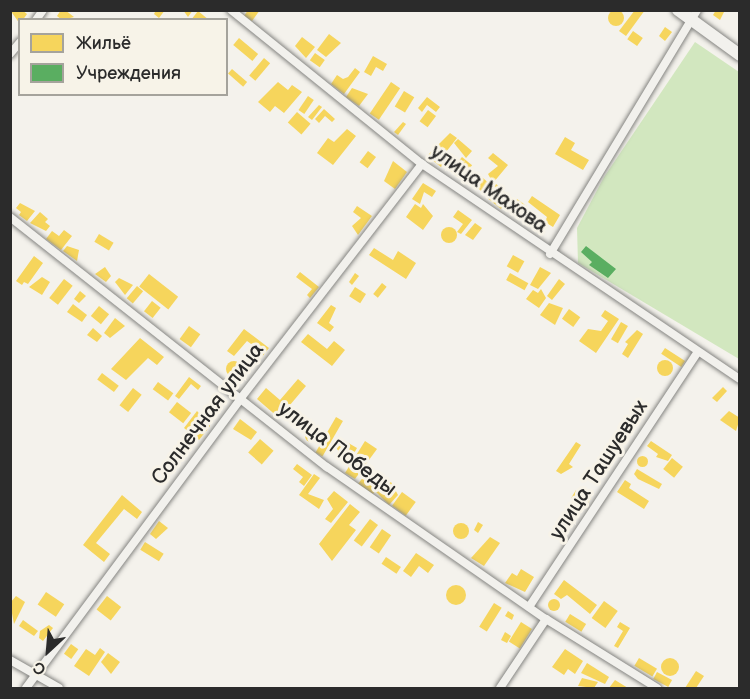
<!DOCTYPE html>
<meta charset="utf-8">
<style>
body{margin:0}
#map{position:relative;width:750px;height:699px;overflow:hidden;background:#f4f2ec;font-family:"Balsamiq Sans",sans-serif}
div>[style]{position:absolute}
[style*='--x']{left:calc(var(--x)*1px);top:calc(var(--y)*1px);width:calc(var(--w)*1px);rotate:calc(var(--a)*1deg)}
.green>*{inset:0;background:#d2e7bf}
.homes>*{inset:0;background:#f6d55c;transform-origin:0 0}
.round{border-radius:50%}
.public>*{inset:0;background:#5aae61}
.roads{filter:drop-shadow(0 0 2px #858582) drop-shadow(0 0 2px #858582)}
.minor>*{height:8px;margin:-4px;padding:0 4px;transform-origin:4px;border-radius:4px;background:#f2f1ed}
.secondary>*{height:12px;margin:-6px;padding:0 6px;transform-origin:6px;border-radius:6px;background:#f2f1ed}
span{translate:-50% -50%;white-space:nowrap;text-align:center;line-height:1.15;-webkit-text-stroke:6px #f7f3e8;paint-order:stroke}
.street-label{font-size:21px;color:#2b2b2b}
.frame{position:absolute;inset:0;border:12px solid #2b2b2b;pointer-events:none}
.legend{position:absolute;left:18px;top:18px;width:210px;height:78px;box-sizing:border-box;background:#f7f3e8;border:2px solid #a5a39c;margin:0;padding:8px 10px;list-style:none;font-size:18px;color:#2b2b2b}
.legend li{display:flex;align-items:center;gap:12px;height:30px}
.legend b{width:30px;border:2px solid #a5a39c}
.north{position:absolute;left:18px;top:621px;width:60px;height:60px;-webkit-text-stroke:4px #f7f3e8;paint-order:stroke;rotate:206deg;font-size:16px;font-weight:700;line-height:24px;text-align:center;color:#2b2b2b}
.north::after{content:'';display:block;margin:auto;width:21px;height:27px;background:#2b2b2b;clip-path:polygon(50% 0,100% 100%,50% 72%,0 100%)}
</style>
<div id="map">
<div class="green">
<div style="clip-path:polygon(695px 42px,739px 72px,739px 359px,578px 263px,577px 228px,604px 177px)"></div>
</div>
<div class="homes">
<div class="round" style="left:608px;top:10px;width:16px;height:16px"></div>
<div style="clip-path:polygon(10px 10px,22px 10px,27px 14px,20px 24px)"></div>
<div style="clip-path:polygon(61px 10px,65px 10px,74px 17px,62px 20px,57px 16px)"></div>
<div style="clip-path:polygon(156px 10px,165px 10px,159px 18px,154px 14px)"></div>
<div style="clip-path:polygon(183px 10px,193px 10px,188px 17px)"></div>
<div style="clip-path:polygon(248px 10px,260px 10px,252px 21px,244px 16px)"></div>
<div style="clip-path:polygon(635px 10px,645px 10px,626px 36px,619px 31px)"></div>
<div style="clip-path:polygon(716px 10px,725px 10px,720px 20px,713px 15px)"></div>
<div style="clip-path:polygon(198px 11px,209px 20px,191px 20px)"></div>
<div style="clip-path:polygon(665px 27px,672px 32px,665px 41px,659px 36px)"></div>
<div style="left:633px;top:31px;width:12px;height:10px;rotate:35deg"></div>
<div style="clip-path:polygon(329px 34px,341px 43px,326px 57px,317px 50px)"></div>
<div style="clip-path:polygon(302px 37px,315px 47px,306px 58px,295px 46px)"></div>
<div style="left:239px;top:38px;width:25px;height:9px;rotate:40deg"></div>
<div style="left:315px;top:53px;width:12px;height:9px;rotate:35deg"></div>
<div style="clip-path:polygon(373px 56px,387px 64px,383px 71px,376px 67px,371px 76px,364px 72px)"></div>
<div style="left:264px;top:58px;width:8px;height:23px;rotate:40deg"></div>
<div style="clip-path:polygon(355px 68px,360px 72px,344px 94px,331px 84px,337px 75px,343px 79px,348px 77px)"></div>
<div style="left:232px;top:69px;width:20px;height:6px;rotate:41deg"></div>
<div style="clip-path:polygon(278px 82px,288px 90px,292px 85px,302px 92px,284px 113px,275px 106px,270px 112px,258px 102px)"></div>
<div style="left:391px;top:82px;width:11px;height:38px;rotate:34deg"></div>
<div style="clip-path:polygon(352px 88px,368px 94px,359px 106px,346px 97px)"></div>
<div style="left:404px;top:91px;width:12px;height:18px;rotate:31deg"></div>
<div style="left:308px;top:96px;width:7px;height:17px;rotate:34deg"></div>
<div style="clip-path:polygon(427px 97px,440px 107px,436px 112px,427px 105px,422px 112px,418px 108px)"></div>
<div style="clip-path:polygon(319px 105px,322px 107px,312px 120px,308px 117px)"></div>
<div style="clip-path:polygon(324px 109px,335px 119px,332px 122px,325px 116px,319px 123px,315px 119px)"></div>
<div style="left:428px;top:110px;width:10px;height:14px;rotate:37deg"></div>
<div style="left:297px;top:112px;width:18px;height:14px;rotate:41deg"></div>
<div style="clip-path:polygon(403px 122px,406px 124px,398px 135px,394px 132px)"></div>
<div style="clip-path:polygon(347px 129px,356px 136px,333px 165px,317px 153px,328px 138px,334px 142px)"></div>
<div style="clip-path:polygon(450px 133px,457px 138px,446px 152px,450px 155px,441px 167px,427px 156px)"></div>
<div style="clip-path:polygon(565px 137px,575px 143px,571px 150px,589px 160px,583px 170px,555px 154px)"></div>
<div style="clip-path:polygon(458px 139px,472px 151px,466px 158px,454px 143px)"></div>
<div style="left:368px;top:151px;width:10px;height:14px;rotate:37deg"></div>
<div style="clip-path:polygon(493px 153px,508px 165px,493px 183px,488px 174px,498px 166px,488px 158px)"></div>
<div style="left:462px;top:157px;width:13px;height:18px;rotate:39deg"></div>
<div style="clip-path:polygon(393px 161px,407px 172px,395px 189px,384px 181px)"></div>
<div style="left:476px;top:172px;width:18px;height:11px;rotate:41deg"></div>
<div style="clip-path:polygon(423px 183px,436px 191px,432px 197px,424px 192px,420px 204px,412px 199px)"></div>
<div style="clip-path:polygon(496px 184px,504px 190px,502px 199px,506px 202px,501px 209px,486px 197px)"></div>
<div style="clip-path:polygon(532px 196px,560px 215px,553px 227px,545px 222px,547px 217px,528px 202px)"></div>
<div style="left:517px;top:199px;width:12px;height:14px;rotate:35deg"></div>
<div style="clip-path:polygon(20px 203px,35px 211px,27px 221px,19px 215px,21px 212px,16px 208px)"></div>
<div style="clip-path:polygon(415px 204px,421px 208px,423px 204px,433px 216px,423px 230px,406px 217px)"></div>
<div style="clip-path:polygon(357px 206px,372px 216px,358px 235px,352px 226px,361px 218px,353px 212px)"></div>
<div style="clip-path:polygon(458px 210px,472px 220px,461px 234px,457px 232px,463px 224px,453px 217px)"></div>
<div style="clip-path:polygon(40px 212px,48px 219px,45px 222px,50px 226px,46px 231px,30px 223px)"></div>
<div class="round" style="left:536px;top:221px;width:10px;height:10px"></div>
<div style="clip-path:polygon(475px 223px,482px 228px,473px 240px,465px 235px)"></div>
<div class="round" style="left:441px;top:227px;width:16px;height:16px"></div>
<div style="clip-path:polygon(64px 230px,72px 236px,61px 250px,46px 239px,52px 231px,59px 236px)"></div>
<div style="left:99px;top:234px;width:17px;height:9px;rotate:31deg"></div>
<div style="clip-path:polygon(67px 246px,79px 250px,77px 261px,63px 251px)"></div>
<div style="clip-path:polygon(374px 248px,393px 260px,398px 251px,416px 263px,406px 279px,369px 255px)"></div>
<div style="left:513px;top:255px;width:13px;height:13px;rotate:29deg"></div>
<div style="clip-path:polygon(34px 256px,43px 263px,28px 284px,24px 282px,22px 285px,16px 281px)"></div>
<div style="clip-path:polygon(105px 267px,111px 276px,106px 282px,95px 274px)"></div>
<div style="clip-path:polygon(540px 267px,551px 273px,538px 289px,530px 285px)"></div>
<div style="clip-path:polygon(300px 272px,319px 287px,310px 298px,307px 295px,312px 289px,296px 277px)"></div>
<div style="clip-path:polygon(355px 273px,359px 276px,352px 285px,349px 282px)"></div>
<div style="left:510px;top:273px;width:21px;height:8px;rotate:29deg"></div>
<div style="left:149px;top:274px;width:37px;height:16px;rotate:38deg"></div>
<div style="clip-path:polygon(42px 277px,50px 282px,42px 295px,29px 287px)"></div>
<div style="clip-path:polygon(119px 278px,133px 285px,125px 295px,115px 282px)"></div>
<div style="left:64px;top:279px;width:11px;height:24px;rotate:38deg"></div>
<div style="clip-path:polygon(559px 279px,565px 284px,552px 300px,547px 296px)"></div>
<div style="left:382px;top:283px;width:6px;height:14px;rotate:39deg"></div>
<div style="left:137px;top:286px;width:8px;height:16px;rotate:40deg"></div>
<div style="left:355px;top:287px;width:13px;height:11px;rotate:32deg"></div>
<div style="clip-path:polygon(541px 289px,546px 298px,539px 308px,526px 299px,533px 290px,538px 293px)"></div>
<div style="clip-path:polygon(80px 291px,86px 296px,79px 303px,74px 299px)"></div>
<div style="left:152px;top:301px;width:11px;height:13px;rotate:38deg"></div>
<div style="clip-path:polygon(549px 303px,563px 308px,555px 325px,540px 315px)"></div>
<div style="clip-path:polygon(73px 304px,87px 315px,82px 322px,67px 312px)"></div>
<div style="clip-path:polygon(331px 305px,336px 308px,329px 323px,334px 327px,330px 332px,317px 323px)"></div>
<div style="left:99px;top:306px;width:13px;height:13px;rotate:39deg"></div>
<div style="left:569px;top:309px;width:14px;height:12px;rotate:36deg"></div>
<div style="clip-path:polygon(605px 310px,619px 319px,596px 353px,579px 341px,588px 329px,601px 331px,608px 321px,601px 316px)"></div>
<div style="clip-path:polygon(115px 318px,125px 326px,110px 338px,104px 333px)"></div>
<div style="left:621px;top:322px;width:8px;height:20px;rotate:30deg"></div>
<div style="left:189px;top:326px;width:14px;height:16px;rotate:36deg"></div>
<div style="clip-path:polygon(93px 328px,102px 336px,97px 342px,87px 335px)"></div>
<div style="clip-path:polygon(244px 329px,269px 348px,257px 363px,250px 359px,258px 349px,247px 341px,234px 356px,227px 351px)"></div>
<div style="clip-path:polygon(637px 330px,643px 334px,628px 358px,622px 354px,628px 344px,625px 342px)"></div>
<div style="clip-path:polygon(308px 334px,327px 349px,334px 341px,345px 350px,332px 366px,301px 342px)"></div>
<div style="clip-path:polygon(140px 338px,164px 357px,157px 365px,148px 358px,126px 380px,111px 369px)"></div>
<div style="left:665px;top:348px;width:24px;height:7px;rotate:33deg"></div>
<div class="round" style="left:657px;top:360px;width:16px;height:16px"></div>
<div class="round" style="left:226px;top:361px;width:16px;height:16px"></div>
<div style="left:102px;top:373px;width:21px;height:8px;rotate:37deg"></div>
<div style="clip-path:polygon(189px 377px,201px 386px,198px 390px,191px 384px,179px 399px,175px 396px)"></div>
<div style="clip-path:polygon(298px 379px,306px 386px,279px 418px,257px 399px,266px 388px,280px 400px)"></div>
<div style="left:158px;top:382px;width:19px;height:9px;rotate:36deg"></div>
<div style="clip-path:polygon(723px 387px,727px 391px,717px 402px,712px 398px)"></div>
<div style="left:133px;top:388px;width:11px;height:22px;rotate:38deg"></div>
<div style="left:177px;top:402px;width:18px;height:13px;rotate:38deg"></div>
<div style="clip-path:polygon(197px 411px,210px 426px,199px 440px,184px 428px)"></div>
<div style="clip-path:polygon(729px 411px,740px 418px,736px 431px,720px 420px)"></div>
<div style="left:336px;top:417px;width:8px;height:41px;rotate:30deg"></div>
<div style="clip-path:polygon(240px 419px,257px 432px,251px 440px,233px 429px)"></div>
<div class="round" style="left:305px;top:430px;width:12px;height:12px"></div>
<div style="clip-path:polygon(338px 437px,357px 448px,349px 462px,335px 447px)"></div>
<div style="left:260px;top:439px;width:18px;height:18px;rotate:41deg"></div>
<div style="clip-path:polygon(365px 441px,377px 449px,355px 479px,345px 473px)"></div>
<div style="clip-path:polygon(651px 441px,672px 455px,668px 461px,656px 457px,658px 454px,647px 446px)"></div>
<div style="clip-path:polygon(576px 442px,581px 445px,569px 464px,573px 467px,561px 474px,556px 471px)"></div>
<div class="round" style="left:636.5px;top:455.5px;width:11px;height:11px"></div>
<div style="left:672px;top:458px;width:14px;height:14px;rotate:39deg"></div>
<div style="clip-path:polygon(297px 464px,312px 475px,304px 486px,299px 482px,303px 477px,293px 469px)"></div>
<div style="clip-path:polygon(637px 469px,662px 484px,659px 489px,638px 479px,634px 474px)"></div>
<div style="clip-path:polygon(314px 474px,320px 478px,308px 494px,324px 500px,319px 509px,299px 495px)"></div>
<div style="clip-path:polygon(364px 476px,381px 483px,373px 494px,358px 484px)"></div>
<div style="clip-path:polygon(625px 480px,631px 484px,629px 488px,649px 501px,644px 509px,617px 492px)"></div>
<div style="clip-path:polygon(391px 482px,398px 495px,389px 505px,376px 492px)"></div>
<div style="left:576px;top:490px;width:17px;height:10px;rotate:31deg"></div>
<div style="clip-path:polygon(334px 491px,348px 502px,331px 523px,325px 519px,333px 509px,327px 499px)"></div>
<div style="left:402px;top:492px;width:17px;height:17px;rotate:36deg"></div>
<div style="clip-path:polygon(122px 495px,142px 512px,137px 519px,124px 509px,96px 543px,110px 554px,104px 562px,83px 545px)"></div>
<div style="clip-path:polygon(350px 504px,360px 512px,349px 525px,356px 530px,332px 561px,319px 544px)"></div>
<div style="left:370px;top:519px;width:10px;height:27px;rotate:37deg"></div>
<div style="clip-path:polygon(159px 521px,168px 528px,156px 539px,150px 534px)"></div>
<div style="clip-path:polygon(478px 522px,483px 525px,478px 533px,474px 530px)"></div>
<div class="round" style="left:453px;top:523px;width:16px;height:16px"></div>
<div style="left:382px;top:529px;width:11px;height:22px;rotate:34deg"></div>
<div style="clip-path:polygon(490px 537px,500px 543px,484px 566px,471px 558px)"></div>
<div style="left:145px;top:542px;width:22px;height:9px;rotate:32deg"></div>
<div style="clip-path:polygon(416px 553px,434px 565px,428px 573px,419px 566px,411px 577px,403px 571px)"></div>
<div style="left:386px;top:557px;width:18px;height:8px;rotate:34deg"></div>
<div style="clip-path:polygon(521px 569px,534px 577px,525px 592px,505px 583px,512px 573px,517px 576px)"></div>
<div style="clip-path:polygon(564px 580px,597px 605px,590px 614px,567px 595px,561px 599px,554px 594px)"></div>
<div class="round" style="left:446px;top:585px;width:20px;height:20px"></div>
<div style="left:46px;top:592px;width:22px;height:15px;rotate:34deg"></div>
<div style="clip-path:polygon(16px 596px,25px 602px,14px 624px,10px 603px)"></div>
<div style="left:107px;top:596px;width:18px;height:17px;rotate:38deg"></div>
<div class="round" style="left:548px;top:599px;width:12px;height:12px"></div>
<div style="left:604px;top:601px;width:17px;height:21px;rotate:36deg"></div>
<div style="left:494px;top:603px;width:9px;height:28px;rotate:32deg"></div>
<div style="clip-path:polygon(508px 611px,514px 615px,512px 620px,505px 616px)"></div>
<div style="left:570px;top:614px;width:19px;height:9px;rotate:32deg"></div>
<div style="clip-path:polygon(23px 620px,38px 631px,34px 636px,19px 626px)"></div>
<div style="left:521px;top:622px;width:13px;height:23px;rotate:32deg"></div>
<div style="clip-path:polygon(620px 622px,630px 628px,618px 648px,614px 646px,623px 631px,617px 627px)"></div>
<div style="clip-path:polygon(49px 625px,53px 628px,43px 641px,39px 638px,40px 631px)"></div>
<div style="clip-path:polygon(505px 632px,511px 636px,507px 643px,501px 640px)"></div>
<div style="left:71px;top:644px;width:9px;height:12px;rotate:36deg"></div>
<div style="clip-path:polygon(100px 648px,105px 652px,89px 676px,74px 666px,86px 649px,95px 655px)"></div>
<div style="clip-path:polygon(565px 649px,583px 661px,575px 674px,568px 669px,564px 675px,552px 667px)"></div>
<div style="clip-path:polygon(108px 653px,120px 662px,111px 674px,101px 662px)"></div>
<div style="left:639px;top:658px;width:21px;height:9px;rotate:31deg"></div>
<div class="round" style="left:661px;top:658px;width:18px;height:18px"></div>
<div style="clip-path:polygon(587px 663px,609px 677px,605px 684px,581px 673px)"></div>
<div style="clip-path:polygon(696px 671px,704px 676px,696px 688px,685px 688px)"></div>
<div style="left:657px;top:672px;width:17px;height:8px;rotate:28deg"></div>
<div style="clip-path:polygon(582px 678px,598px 682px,594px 688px,578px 686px)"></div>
<div style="clip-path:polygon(615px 680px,628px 688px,609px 688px)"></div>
</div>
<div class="public">
<div style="clip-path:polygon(586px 246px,616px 269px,608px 278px,589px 265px,592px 262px,581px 252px)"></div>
</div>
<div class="roads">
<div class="minor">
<div style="--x:231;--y:10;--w:245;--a:38.9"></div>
<div style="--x:422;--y:164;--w:384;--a:34.1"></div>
<div style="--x:36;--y:20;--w:12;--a:-55"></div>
<div style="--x:10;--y:54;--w:16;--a:-50"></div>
<div style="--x:10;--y:217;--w:404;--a:38.3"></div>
<div style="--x:327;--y:467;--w:267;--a:34.8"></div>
<div style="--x:546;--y:619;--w:131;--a:31.9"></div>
<div style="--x:550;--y:254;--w:285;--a:-58.9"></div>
<div style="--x:529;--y:607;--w:306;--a:-56.5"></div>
<div style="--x:10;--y:660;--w:56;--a:29.7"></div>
<div style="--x:26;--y:688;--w:361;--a:-53.4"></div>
<div style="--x:241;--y:398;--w:296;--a:-52.3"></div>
<div style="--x:500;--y:688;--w:83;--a:-56.3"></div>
</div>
<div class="secondary">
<div style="--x:678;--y:10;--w:77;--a:36"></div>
</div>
</div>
<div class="street-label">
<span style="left:489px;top:189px;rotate:35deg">улица Махова</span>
<span style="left:208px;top:414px;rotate:-53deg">Солнечная улица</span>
<span style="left:337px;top:449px;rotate:37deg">улица Победы</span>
<span style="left:599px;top:470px;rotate:-57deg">улица Ташуевых</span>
</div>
<div class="frame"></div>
<ul class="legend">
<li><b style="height:16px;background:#f6d55c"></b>Жильё</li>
<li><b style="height:16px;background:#5aae61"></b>Учреждения</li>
</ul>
<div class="north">С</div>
</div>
